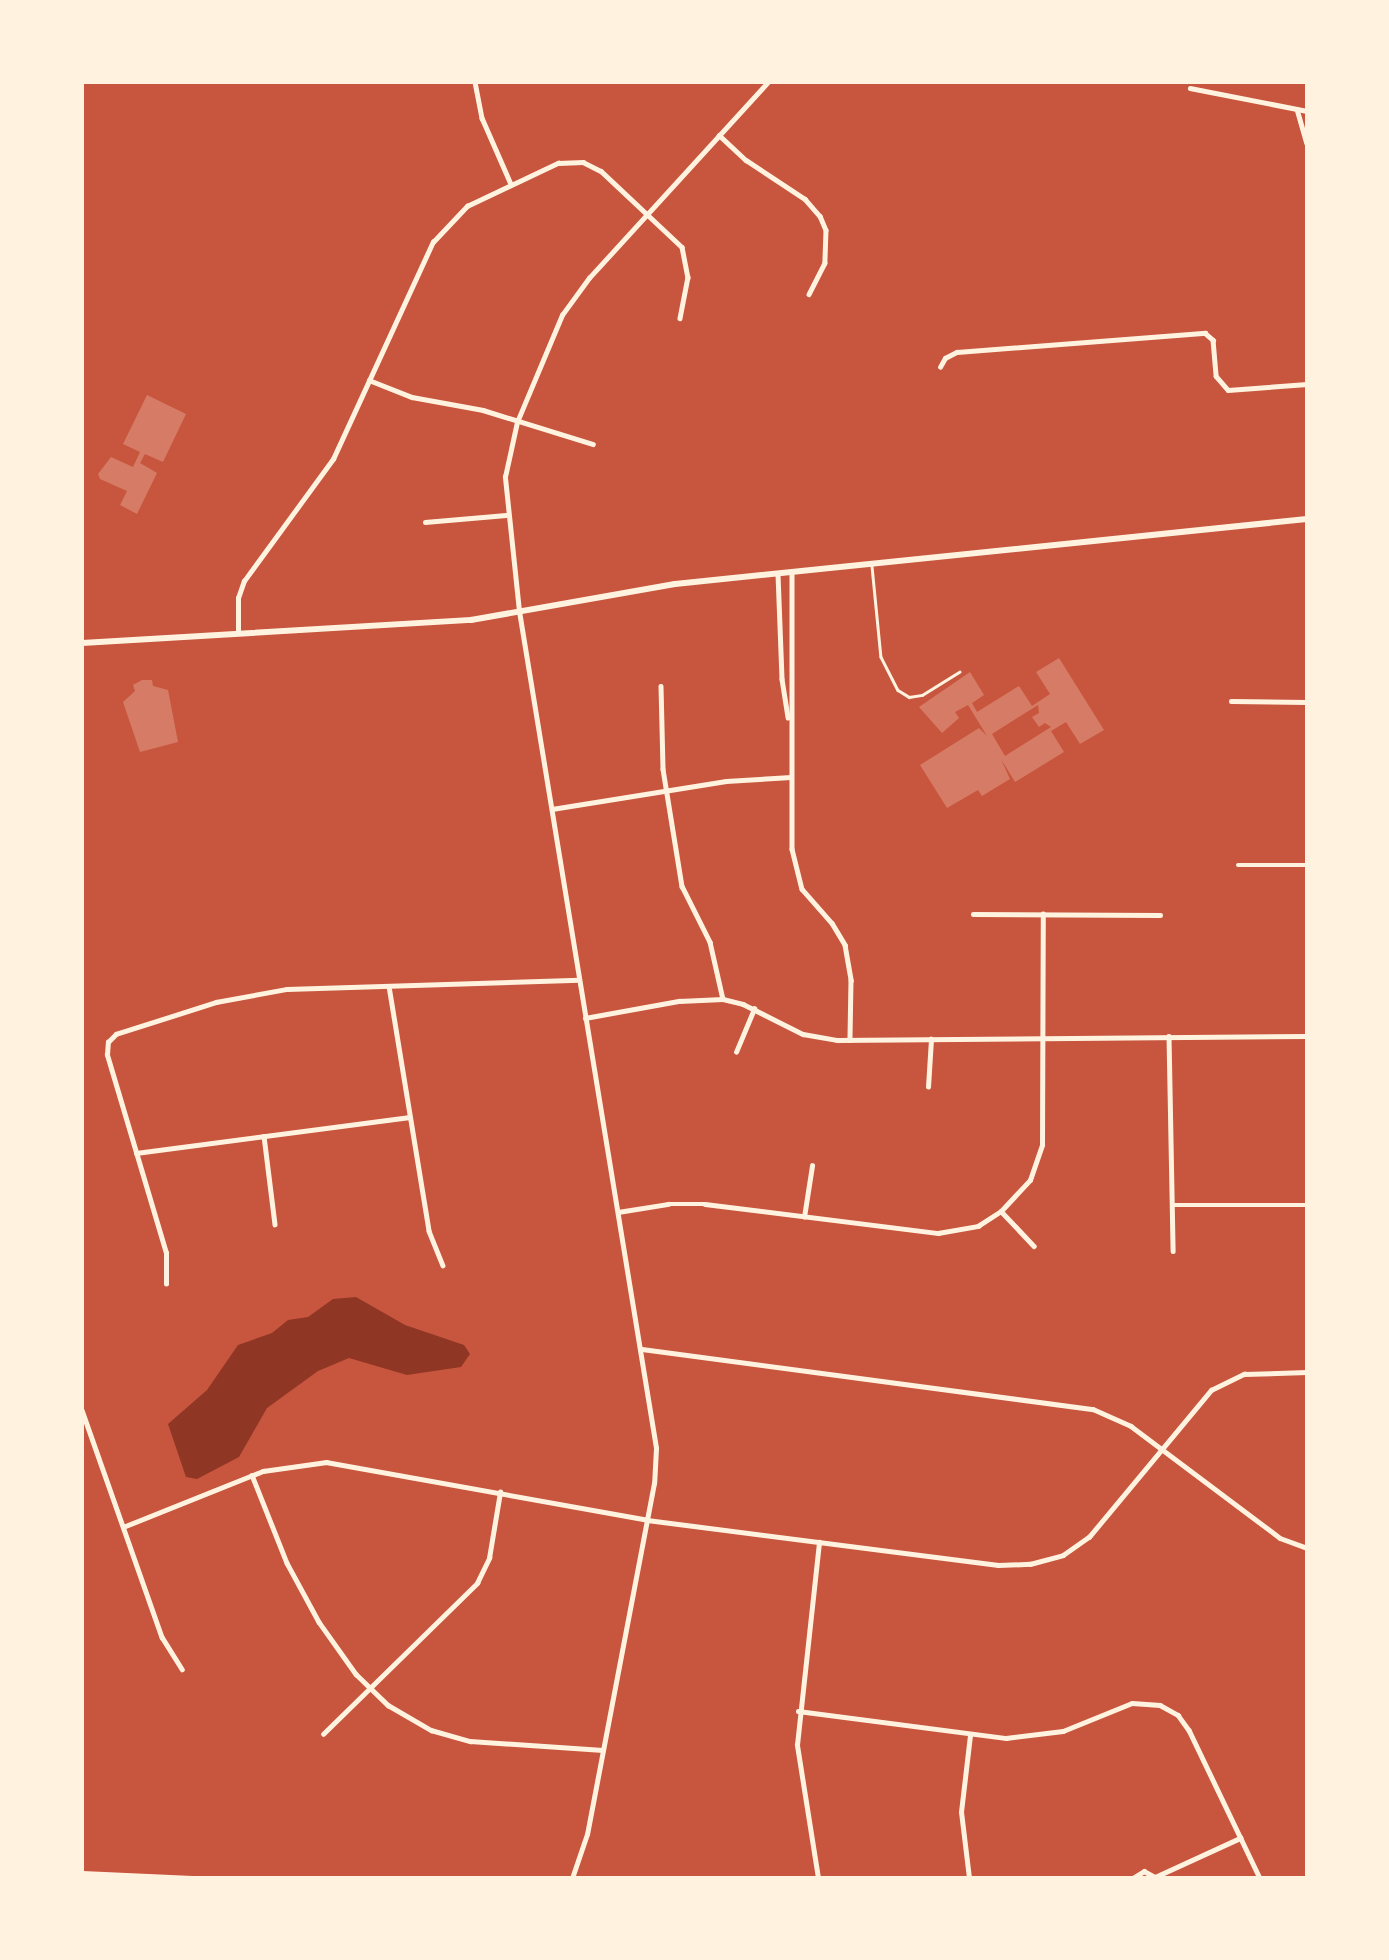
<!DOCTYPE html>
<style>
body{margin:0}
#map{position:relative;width:1389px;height:1960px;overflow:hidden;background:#c8553d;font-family:"DejaVu Sans",sans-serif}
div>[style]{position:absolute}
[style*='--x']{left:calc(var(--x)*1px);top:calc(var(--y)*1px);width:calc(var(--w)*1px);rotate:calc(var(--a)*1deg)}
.water>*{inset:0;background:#8f3625}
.building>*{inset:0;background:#d67c66}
.service>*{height:2.5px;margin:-1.25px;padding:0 1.25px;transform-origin:1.25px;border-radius:1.25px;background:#fff3e0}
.minor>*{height:4.5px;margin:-2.25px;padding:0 2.25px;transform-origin:2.25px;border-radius:2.25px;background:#fff3e0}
.tertiary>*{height:5px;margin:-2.5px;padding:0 2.5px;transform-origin:2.5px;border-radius:2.5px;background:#fff3e0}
.secondary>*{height:6px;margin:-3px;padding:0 3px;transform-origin:3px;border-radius:3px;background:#fff3e0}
span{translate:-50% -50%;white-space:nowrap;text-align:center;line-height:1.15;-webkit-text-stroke:5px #fff3e0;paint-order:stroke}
.frame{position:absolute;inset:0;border:84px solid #fff3e0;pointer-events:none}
</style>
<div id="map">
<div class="water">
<div style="clip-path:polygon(356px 1297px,405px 1325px,464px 1345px,470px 1354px,461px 1367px,407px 1375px,349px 1358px,318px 1371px,267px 1408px,239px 1457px,197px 1479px,186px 1477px,168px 1424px,207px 1390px,238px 1345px,272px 1333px,288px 1320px,308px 1317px,333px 1299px)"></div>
</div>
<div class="building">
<div style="clip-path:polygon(147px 395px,186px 414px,163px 462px,145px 454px,140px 463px,157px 473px,137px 514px,120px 505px,127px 491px,100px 479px,98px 474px,111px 457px,133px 467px,140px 452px,123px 444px)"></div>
<div style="clip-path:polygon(evenodd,1059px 658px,1104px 730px,1080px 744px,1066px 722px,1051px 731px,1064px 752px,1015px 782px,1001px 759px,1010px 779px,982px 796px,978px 790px,947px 808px,920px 765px,979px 728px,987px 736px,968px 705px,955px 712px,959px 718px,942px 733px,919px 707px,970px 672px,984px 695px,972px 703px,977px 712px,1019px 686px,1032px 706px,1050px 694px,1036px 672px,1059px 658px,1038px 705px,1039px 713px,1032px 717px,1039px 727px,1045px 723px,1051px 727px,1005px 756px,992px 734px,1038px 705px)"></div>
<div style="clip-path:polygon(142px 680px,152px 680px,153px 686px,168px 690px,178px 742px,140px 752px,123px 702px,135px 691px,133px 685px)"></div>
</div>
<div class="service">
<div style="--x:872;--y:566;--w:91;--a:84.4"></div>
<div style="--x:881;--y:657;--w:37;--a:63"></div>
<div style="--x:898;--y:690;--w:13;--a:32"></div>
<div style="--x:909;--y:697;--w:13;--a:-9"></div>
<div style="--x:922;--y:695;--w:44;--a:-31.9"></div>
</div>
<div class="minor">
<div style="--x:475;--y:82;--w:37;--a:79"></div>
<div style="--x:482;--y:118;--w:72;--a:66.3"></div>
<div style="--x:1190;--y:88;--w:119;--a:11.1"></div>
<div style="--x:1297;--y:109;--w:35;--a:74"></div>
<div style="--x:719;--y:135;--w:37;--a:43"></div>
<div style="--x:746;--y:160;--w:71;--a:33.5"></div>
<div style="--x:805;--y:199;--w:23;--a:49"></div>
<div style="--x:820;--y:216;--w:15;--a:67"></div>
<div style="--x:826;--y:230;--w:33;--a:92"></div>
<div style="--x:825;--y:263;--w:35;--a:117"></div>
<div style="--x:940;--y:367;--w:10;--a:-61"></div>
<div style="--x:945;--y:358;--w:13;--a:-27"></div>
<div style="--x:957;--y:352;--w:249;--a:-4.4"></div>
<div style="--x:1205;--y:333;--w:11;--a:41"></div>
<div style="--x:1213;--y:340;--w:36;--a:85"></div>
<div style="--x:1216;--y:376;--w:18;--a:49"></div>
<div style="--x:1228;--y:390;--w:79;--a:-4.3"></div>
<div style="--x:369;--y:380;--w:46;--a:21.6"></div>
<div style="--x:412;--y:397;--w:72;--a:10.4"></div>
<div style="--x:483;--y:410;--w:115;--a:17.2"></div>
<div style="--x:425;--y:522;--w:81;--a:-4.9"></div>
<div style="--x:792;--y:572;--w:277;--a:90"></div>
<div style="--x:792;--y:849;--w:41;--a:76"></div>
<div style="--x:802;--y:889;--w:45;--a:48.6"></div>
<div style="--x:832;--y:923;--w:26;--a:59"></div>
<div style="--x:845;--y:945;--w:36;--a:80"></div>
<div style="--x:851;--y:980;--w:60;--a:91"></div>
<div style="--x:778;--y:574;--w:105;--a:87.8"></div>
<div style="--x:782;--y:679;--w:39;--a:81"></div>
<div style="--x:519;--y:611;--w:135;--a:-96"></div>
<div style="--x:505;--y:477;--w:56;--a:-77.7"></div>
<div style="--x:517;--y:422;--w:116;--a:-67.2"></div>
<div style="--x:562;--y:315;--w:46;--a:-53.9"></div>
<div style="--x:589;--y:278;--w:265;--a:-47.6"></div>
<div style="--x:238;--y:633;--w:35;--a:-90"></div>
<div style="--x:238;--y:598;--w:18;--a:-71"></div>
<div style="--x:244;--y:581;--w:151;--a:-53.9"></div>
<div style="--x:333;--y:459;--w:239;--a:-65.3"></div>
<div style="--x:433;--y:242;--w:50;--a:-46.6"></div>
<div style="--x:467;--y:206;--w:101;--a:-25.3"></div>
<div style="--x:558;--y:163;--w:25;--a:-2"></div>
<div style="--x:583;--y:162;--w:20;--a:27"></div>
<div style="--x:601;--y:171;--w:111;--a:43.2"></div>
<div style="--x:682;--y:247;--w:31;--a:79"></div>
<div style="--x:688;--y:277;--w:42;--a:101"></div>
<div style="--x:661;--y:686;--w:83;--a:88.6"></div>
<div style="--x:663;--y:769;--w:119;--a:80.8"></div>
<div style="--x:682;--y:886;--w:63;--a:63.4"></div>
<div style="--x:710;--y:942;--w:58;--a:77.2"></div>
<div style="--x:1231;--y:701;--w:76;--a:0.8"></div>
<div style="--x:552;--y:809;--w:176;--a:-9.1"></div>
<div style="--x:726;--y:781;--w:65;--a:-3.5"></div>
<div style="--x:1238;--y:865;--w:69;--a:0"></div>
<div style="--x:973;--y:914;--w:187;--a:0.3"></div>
<div style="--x:389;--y:986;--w:248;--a:80.7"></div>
<div style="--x:429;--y:1231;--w:37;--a:68"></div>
<div style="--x:585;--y:1018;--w:96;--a:-10.3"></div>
<div style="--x:679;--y:1001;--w:44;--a:-2.6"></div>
<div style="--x:723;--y:999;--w:21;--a:14"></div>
<div style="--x:743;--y:1004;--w:67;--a:26.6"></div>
<div style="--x:803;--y:1034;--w:35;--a:10"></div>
<div style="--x:837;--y:1040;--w:470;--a:-0.5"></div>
<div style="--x:1169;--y:1036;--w:215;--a:88.9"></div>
<div style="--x:736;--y:1052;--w:47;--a:-67.3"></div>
<div style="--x:928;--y:1087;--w:48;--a:-86.4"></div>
<div style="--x:264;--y:1136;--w:89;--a:82.9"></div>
<div style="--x:136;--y:1153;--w:276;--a:-7.5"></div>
<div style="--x:1172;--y:1205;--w:135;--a:0"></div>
<div style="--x:1001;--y:1211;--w:48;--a:46.7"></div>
<div style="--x:618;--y:1212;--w:51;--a:-9.1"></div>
<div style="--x:668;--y:1204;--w:37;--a:0"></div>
<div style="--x:705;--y:1204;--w:235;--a:7.1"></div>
<div style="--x:938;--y:1233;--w:41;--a:-9.9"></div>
<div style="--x:978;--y:1226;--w:27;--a:-33"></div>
<div style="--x:1001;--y:1211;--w:42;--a:-46.9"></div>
<div style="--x:1030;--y:1180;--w:37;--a:-71"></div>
<div style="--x:1042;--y:1145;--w:231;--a:-89.8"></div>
<div style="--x:804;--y:1217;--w:52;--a:-81.1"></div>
<div style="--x:166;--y:1284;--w:31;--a:-90"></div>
<div style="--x:166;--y:1253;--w:207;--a:-106.6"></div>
<div style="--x:107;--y:1055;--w:13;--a:-86"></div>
<div style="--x:108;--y:1042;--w:11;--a:-45"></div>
<div style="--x:116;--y:1034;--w:105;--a:-17.7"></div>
<div style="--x:216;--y:1002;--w:72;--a:-10.4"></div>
<div style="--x:287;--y:989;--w:292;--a:-1.8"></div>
<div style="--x:642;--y:1349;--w:455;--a:7.6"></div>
<div style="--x:1093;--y:1409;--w:42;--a:24.1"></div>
<div style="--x:1131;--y:1426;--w:186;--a:36.9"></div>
<div style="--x:1280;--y:1538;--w:29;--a:20"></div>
<div style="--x:82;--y:1410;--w:241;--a:70.6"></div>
<div style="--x:162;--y:1637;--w:38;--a:58"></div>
<div style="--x:252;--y:1475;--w:95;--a:68.3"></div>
<div style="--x:287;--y:1563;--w:67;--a:61.5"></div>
<div style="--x:319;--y:1622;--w:64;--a:54.6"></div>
<div style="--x:356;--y:1674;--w:45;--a:44.1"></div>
<div style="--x:388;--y:1705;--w:50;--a:30.2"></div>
<div style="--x:431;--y:1730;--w:41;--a:15.8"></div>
<div style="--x:470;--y:1741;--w:133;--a:3.9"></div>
<div style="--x:123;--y:1527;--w:151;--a:-21.8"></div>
<div style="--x:263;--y:1471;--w:64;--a:-8.1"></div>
<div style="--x:326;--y:1462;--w:326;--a:10.2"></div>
<div style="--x:647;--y:1520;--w:354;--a:7.3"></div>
<div style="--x:998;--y:1565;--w:32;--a:-2"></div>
<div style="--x:1030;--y:1564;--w:34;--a:-15"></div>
<div style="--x:1063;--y:1555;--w:32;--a:-35"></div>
<div style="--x:1089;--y:1537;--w:191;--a:-50.3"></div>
<div style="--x:1211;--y:1390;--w:37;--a:-26"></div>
<div style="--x:1244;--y:1374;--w:63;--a:-1.8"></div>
<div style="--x:798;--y:1711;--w:210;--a:7.4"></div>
<div style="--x:1006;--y:1738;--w:57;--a:-7"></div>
<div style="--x:1063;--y:1731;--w:74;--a:-22.1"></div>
<div style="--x:1132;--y:1703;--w:28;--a:4"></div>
<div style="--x:1160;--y:1705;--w:21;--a:29"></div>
<div style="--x:1178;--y:1715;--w:19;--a:54"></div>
<div style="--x:1189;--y:1730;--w:164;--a:64.4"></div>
<div style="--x:323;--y:1734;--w:216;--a:-44.4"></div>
<div style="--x:477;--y:1583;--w:28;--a:-64"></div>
<div style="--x:489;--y:1558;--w:67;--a:-80.5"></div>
<div style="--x:1155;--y:1877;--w:94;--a:-24.6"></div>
<div style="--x:818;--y:1878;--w:135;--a:-99"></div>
<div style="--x:797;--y:1745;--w:204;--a:-83.8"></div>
<div style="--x:969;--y:1878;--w:66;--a:-96.9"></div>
<div style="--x:961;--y:1812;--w:78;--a:-83.3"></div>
<div style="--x:1133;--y:1878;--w:13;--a:-32"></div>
<div style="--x:1144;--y:1871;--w:13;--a:29"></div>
</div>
<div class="tertiary">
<div style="--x:519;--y:611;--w:848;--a:80.7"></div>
<div style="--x:656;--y:1448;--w:35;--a:93"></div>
<div style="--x:654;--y:1483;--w:357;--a:100.8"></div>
<div style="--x:587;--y:1834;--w:46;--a:108.8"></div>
<div style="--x:82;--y:1873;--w:110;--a:2.6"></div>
</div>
<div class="secondary">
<div style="--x:82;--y:643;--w:390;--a:-3.4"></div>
<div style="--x:471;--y:620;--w:207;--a:-10"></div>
<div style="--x:675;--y:584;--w:635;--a:-5.87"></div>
</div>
<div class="frame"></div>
</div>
